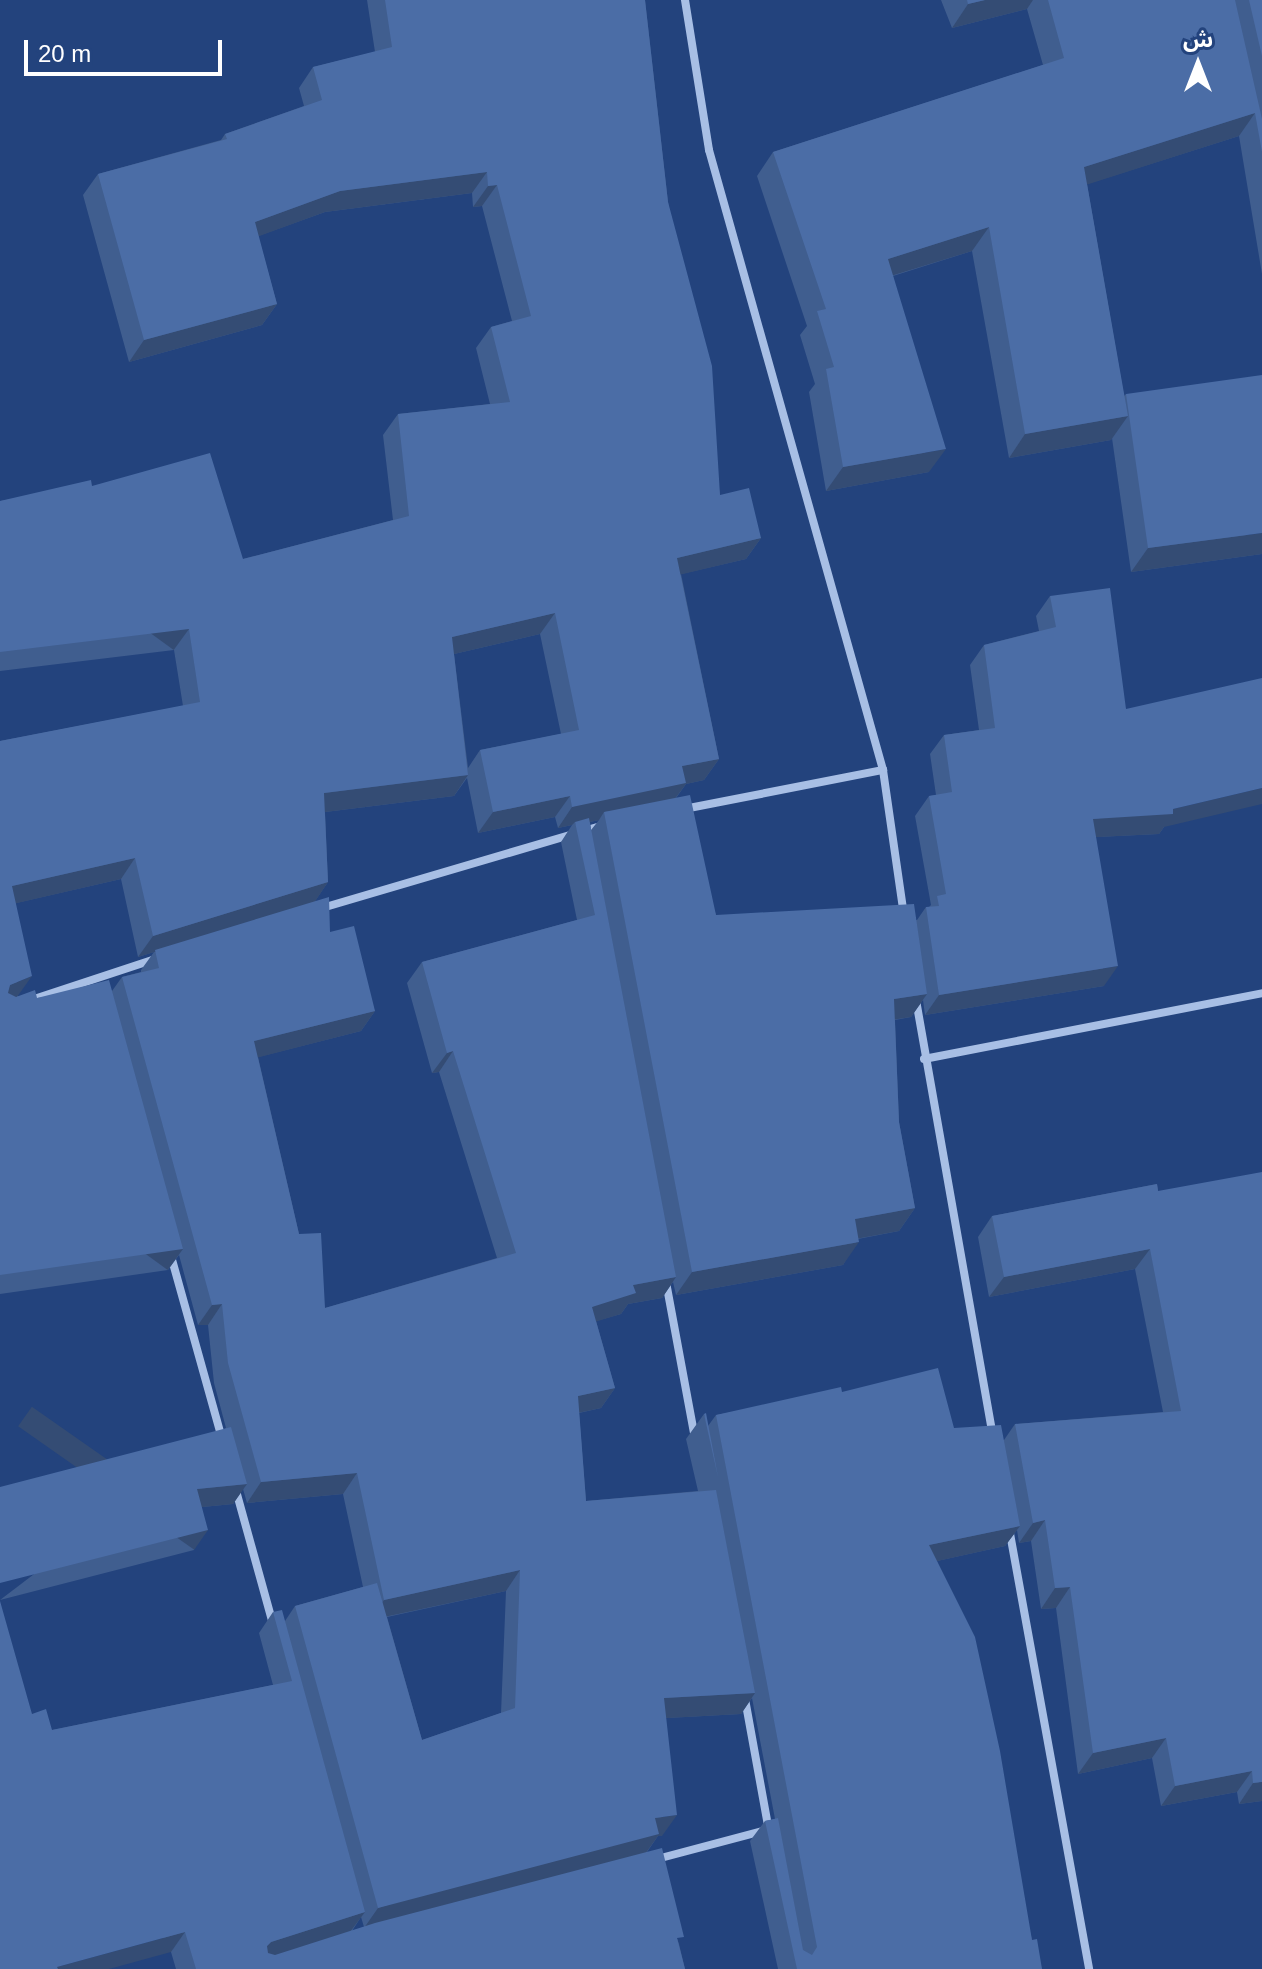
<!DOCTYPE html>
<meta charset="utf-8">
<style>
body{margin:0}
#map{position:relative;width:1262px;height:1969px;overflow:hidden;background:#23437d;font-family:Arial,"Noto Sans Arabic",sans-serif}
div>[style]{position:absolute}
[style*='--x']{left:calc(var(--x)*1px);top:calc(var(--y)*1px);width:calc(var(--w)*1px);rotate:calc(var(--a)*1deg)}
.minor>*{height:8px;margin:-4px;padding:0 4px;transform-origin:4px;border-radius:4px;background:#a8bfe5}
.wall>*{inset:0;background:#405e8f}
.shaded-wall>*{inset:0;background:#344c74;transform-origin:0 0}
.building>*{inset:0;background:#4b6da6}
span{translate:-50% -50%;white-space:nowrap;text-align:center;line-height:1.15;-webkit-text-stroke:8px #23437d;paint-order:stroke}
.north{position:absolute;left:1158px;top:24px;width:80px;height:80px;-webkit-text-stroke:6px #23437d;paint-order:stroke;rotate:0deg;font-size:22px;font-weight:700;line-height:32px;text-align:center;color:#fff}
.north::after{content:'';display:block;margin:auto;width:28px;height:36px;background:#fff;clip-path:polygon(50% 0,100% 100%,50% 72%,0 100%)}
.scale{position:absolute;left:24px;top:40px;width:198px;height:36px;box-sizing:border-box;border:4px solid #fff;border-top:0;padding-left:10px;font-size:24px;line-height:28px;white-space:nowrap;color:#fff;-webkit-text-stroke:6px #23437d;paint-order:stroke}
</style>
<div id="map">
<div class="minor">
<div style="--x:685;--y:0;--w:152;--a:80.9"></div>
<div style="--x:709;--y:150;--w:644;--a:74.32"></div>
<div style="--x:883;--y:770;--w:148;--a:81.8"></div>
<div style="--x:684;--y:809;--w:203;--a:-11.1"></div>
<div style="--x:322;--y:908;--w:294;--a:-16.4"></div>
<div style="--x:916;--y:1000;--w:443;--a:80"></div>
<div style="--x:28;--y:1001;--w:134;--a:-18.3"></div>
<div style="--x:924;--y:1059;--w:344;--a:-11"></div>
<div style="--x:171;--y:1256;--w:190;--a:74.4"></div>
<div style="--x:666;--y:1282;--w:159;--a:79.5"></div>
<div style="--x:235;--y:1487;--w:142;--a:74.5"></div>
<div style="--x:1009;--y:1528;--w:448;--a:79.7"></div>
<div style="--x:745;--y:1699;--w:134;--a:79.7"></div>
<div style="--x:657;--y:1859;--w:114;--a:-14.8"></div>
</div>
<div class="wall">
<div style="clip-path:polygon(evenodd,367px 0,645px 0,668px 202px,720px 495px,761px 538px,746px 559px,681px 574px,719px 759px,704px 780px,686px 784px,676px 798px,716px 915px,917px 920px,926px 907px,929px 907px,931px 905px,915px 816px,929px 796px,936px 795px,930px 754px,944px 735px,979px 730px,970px 665px,984px 645px,1039px 631px,1036px 616px,1050px 596px,1126px 709px,1164px 827px,1159px 834px,1096px 837px,1104px 986px,925px 1015px,923px 1000px,911px 1017px,895px 1020px,899px 1122px,915px 1208px,899px 1231px,858px 1239px,843px 1265px,676px 1295px,673px 1282px,662px 1298px,628px 1304px,621px 1314px,596px 1321px,615px 1388px,601px 1408px,579px 1413px,586px 1501px,698px 1491px,686px 1439px,704px 1414px,708px 1426px,716px 1415px,842px 1392px,954px 1428px,1004px 1440px,1015px 1424px,1163px 1412px,1135px 1269px,989px 1297px,978px 1237px,992px 1216px,1157px 1184px,1262px 1801px,1239px 1804px,1237px 1792px,1161px 1806px,1152px 1758px,1078px 1774px,1056px 1608px,1041px 1609px,1031px 1541px,1019px 1543px,1017px 1530px,1005px 1546px,937px 1561px,1032px 1940px,1042px 1969px,778px 1969px,750px 1841px,765px 1821px,775px 1819px,752px 1698px,741px 1714px,666px 1718px,662px 1836px,658px 1836px,647px 1852px,679px 1944px,685px 1969px,176px 1969px,171px 1952px,32px 1714px,52px 1730px,273px 1685px,259px 1633px,273px 1612px,285px 1621px,295px 1606px,363px 1587px,343px 1494px,247px 1503px,243px 1489px,233px 1504px,202px 1507px,194px 1550px,0 1600px,226px 1428px,214px 1383px,208px 1325px,198px 1325px,179px 1255px,168px 1270px,0 1294px,0 741px,183px 706px,174px 650px,0 671px,0 501px,92px 486px,243px 559px,393px 520px,383px 435px,398px 414px,490px 404px,476px 348px,491px 327px,512px 321px,482px 206px,473px 207px,472px 193px,325px 212px,258px 236px,277px 304px,262px 325px,129px 362px,83px 195px,98px 174px,221px 140px,225px 134px,304px 106px,299px 88px,313px 67px,375px 52px,367px 0,540px 634px,561px 734px,480px 750px,468px 768px,454px 654px,540px 634px,367px 0,467px 778px,478px 833px,555px 817px,558px 828px,572px 825px,561px 842px,577px 920px,422px 962px,407px 983px,432px 1073px,439px 1072px,497px 1258px,325px 1308px,299px 1234px,258px 1057px,361px 1031px,375px 1011px,330px 932px,315px 901px,328px 882px,325px 812px,454px 796px,467px 778px,367px 0,599px 820px,591px 830px,590px 822px,599px 820px,367px 0,121px 879px,138px 957px,154px 952px,141px 970px,141px 972px,122px 977px,112px 991px,37px 998px,18px 996px,16px 903px,121px 879px,367px 0,506px 1591px,501px 1713px,422px 1740px,387px 1617px,506px 1591px,367px 0,361px 1917px,364px 1927px,352px 1931px,361px 1917px)"></div>
<div style="clip-path:polygon(941px 0,1262px 0,1262px 274px,1239px 136px,1087px 184px,1124px 396px,1126px 394px,1262px 554px,1131px 572px,1112px 438px,1111px 440px,1009px 458px,972px 251px,893px 276px,929px 472px,826px 491px,809px 392px,815px 384px,800px 335px,807px 326px,757px 176px,773px 152px,1043px 65px,1027px 9px,952px 28px)"></div>
</div>
<div class="shaded-wall">
<div style="clip-path:polygon(985px 0,1033px 0,1027px 9px,952px 28px,968px 4px)"></div>
<div style="clip-path:polygon(1255px 113px,1239px 136px,1067px 191px,1084px 167px)"></div>
<div style="clip-path:polygon(487px 172px,472px 193px,325px 212px,240px 243px,255px 222px,340px 191px)"></div>
<div style="clip-path:polygon(497px 185px,482px 206px,473px 207px,488px 186px)"></div>
<div style="clip-path:polygon(989px 227px,972px 251px,871px 282px,888px 259px)"></div>
<div style="clip-path:polygon(277px 304px,262px 325px,129px 362px,144px 340px)"></div>
<div style="clip-path:polygon(1128px 416px,1111px 440px,1009px 458px,1025px 434px)"></div>
<div style="clip-path:polygon(946px 449px,929px 472px,826px 491px,843px 467px)"></div>
<div style="clip-path:polygon(1262px 533px,1262px 554px,1131px 572px,1148px 548px)"></div>
<div style="clip-path:polygon(761px 538px,746px 559px,662px 579px,677px 558px)"></div>
<div style="clip-path:polygon(555px 613px,540px 634px,437px 658px,452px 637px)"></div>
<div style="left:189px;top:629px;width:26px;height:190px;rotate:126deg"></div>
<div style="clip-path:polygon(719px 759px,704px 780px,686px 784px,671px 804px,604px 812px,599px 820px,576px 825px,575px 822px,572px 825px,558px 828px,572px 807px,682px 766px)"></div>
<div style="clip-path:polygon(468px 775px,454px 796px,309px 814px,324px 793px)"></div>
<div style="clip-path:polygon(1262px 788px,1262px 804px,1164px 827px,1159px 834px,1079px 838px,1093px 819px,1173px 809px)"></div>
<div style="clip-path:polygon(570px 796px,555px 817px,478px 833px,493px 812px)"></div>
<div style="clip-path:polygon(135px 858px,121px 879px,0 907px,12px 886px)"></div>
<div style="clip-path:polygon(328px 882px,314px 903px,138px 957px,153px 936px)"></div>
<div style="clip-path:polygon(1118px 966px,1104px 986px,925px 1015px,939px 995px)"></div>
<div style="clip-path:polygon(32px 976px,17px 997px,0 1004px,10px 985px)"></div>
<div style="clip-path:polygon(927px 994px,911px 1017px,878px 1022px,894px 999px)"></div>
<div style="clip-path:polygon(375px 1011px,361px 1031px,240px 1062px,254px 1041px)"></div>
<div style="clip-path:polygon(453px 1051px,439px 1072px,432px 1073px,447px 1053px)"></div>
<div style="clip-path:polygon(915px 1208px,899px 1231px,839px 1242px,855px 1219px)"></div>
<div style="clip-path:polygon(859px 1242px,843px 1265px,676px 1295px,692px 1272px)"></div>
<div style="left:183px;top:1249px;width:26px;height:185px;rotate:126deg"></div>
<div style="clip-path:polygon(1150px 1249px,1135px 1269px,989px 1297px,1004px 1277px)"></div>
<div style="clip-path:polygon(676px 1277px,662px 1298px,628px 1304px,621px 1314px,578px 1327px,592px 1307px,633px 1285px)"></div>
<div style="clip-path:polygon(222px 1304px,208px 1325px,198px 1325px,212px 1305px)"></div>
<div style="clip-path:polygon(615px 1388px,601px 1408px,564px 1416px,578px 1396px)"></div>
<div style="clip-path:polygon(357px 1473px,343px 1494px,247px 1503px,261px 1482px)"></div>
<div style="clip-path:polygon(247px 1484px,233px 1504px,183px 1509px,197px 1489px)"></div>
<div style="clip-path:polygon(1045px 1520px,1031px 1541px,1019px 1543px,1033px 1523px)"></div>
<div style="clip-path:polygon(1020px 1526px,1005px 1546px,915px 1566px,929px 1545px)"></div>
<div style="left:208px;top:1530px;width:24px;height:215px;rotate:125deg"></div>
<div style="clip-path:polygon(520px 1570px,506px 1591px,370px 1620px,384px 1600px)"></div>
<div style="clip-path:polygon(1070px 1587px,1056px 1608px,1041px 1609px,1055px 1588px)"></div>
<div style="clip-path:polygon(755px 1693px,741px 1714px,650px 1719px,664px 1698px)"></div>
<div style="clip-path:polygon(1166px 1738px,1152px 1758px,1078px 1774px,1093px 1753px)"></div>
<div style="clip-path:polygon(1252px 1771px,1237px 1792px,1161px 1806px,1175px 1786px)"></div>
<div style="clip-path:polygon(1262px 1782px,1262px 1801px,1239px 1804px,1253px 1783px)"></div>
<div style="clip-path:polygon(677px 1815px,662px 1836px,658px 1836px,645px 1854px,364px 1928px,378px 1908px,655px 1818px)"></div>
<div style="clip-path:polygon(365px 1912px,350px 1932px,257px 1962px,267px 1946px,271px 1942px)"></div>
<div style="clip-path:polygon(185px 1932px,171px 1952px,109px 1969px,56px 1969px,57px 1967px)"></div>
</div>
<div class="building">
<div style="clip-path:polygon(385px 0,645px 0,668px 202px,712px 366px,720px 495px,749px 488px,761px 538px,677px 558px,719px 759px,682px 766px,686px 783px,572px 807px,570px 796px,493px 812px,480px 750px,579px 730px,555px 613px,452px 637px,468px 775px,324px 793px,328px 882px,153px 936px,135px 858px,12px 886px,32px 976px,10px 985px,8px 993px,16px 997px,35px 990px,37px 998px,109px 980px,183px 1249px,0 1275px,0 741px,200px 702px,189px 629px,0 652px,0 501px,91px 480px,92px 486px,210px 453px,243px 559px,409px 516px,398px 414px,510px 402px,491px 327px,531px 316px,497px 185px,488px 186px,487px 172px,340px 191px,255px 222px,277px 304px,144px 340px,98px 174px,227px 139px,225px 134px,322px 100px,313px 67px,392px 47px)"></div>
<div style="clip-path:polygon(967px 0,985px 0,968px 4px)"></div>
<div style="clip-path:polygon(1048px 0,1235px 0,1262px 119px,1262px 152px,1255px 113px,1084px 167px,1128px 416px,1025px 434px,989px 227px,888px 259px,946px 449px,843px 467px,826px 369px,834px 367px,817px 311px,826px 309px,773px 152px,1064px 58px)"></div>
<div style="clip-path:polygon(1249px 0,1262px 0,1262px 56px)"></div>
<div style="clip-path:polygon(1262px 375px,1262px 533px,1148px 548px,1126px 394px)"></div>
<div style="clip-path:polygon(1110px 588px,1126px 709px,1262px 678px,1262px 788px,1173px 809px,1173px 814px,1093px 819px,1118px 966px,939px 995px,926px 907px,939px 906px,937px 896px,946px 894px,929px 796px,952px 792px,944px 735px,995px 728px,984px 645px,1056px 627px,1050px 596px)"></div>
<div style="clip-path:polygon(690px 795px,716px 915px,914px 904px,927px 994px,894px 999px,899px 1122px,915px 1208px,855px 1219px,859px 1242px,692px 1272px,604px 812px)"></div>
<div style="clip-path:polygon(589px 818px,676px 1277px,633px 1285px,636px 1293px,592px 1307px,615px 1388px,578px 1396px,586px 1501px,716px 1490px,755px 1693px,664px 1698px,677px 1815px,655px 1818px,659px 1834px,378px 1908px,295px 1606px,377px 1583px,422px 1740px,515px 1708px,520px 1570px,384px 1600px,357px 1473px,261px 1482px,228px 1363px,222px 1304px,212px 1305px,122px 977px,159px 968px,155px 950px,329px 897px,330px 932px,354px 926px,375px 1011px,254px 1041px,299px 1234px,321px 1233px,325px 1308px,516px 1253px,453px 1051px,447px 1053px,422px 962px,595px 915px,575px 822px)"></div>
<div style="clip-path:polygon(1262px 1172px,1262px 1782px,1253px 1783px,1252px 1771px,1175px 1786px,1166px 1738px,1093px 1753px,1070px 1587px,1055px 1588px,1045px 1520px,1033px 1523px,1015px 1424px,1181px 1411px,1150px 1249px,1004px 1277px,992px 1216px,1157px 1184px,1158px 1191px)"></div>
<div style="clip-path:polygon(938px 1368px,954px 1428px,1001px 1425px,1020px 1526px,929px 1545px,975px 1637px,1000px 1751px,1032px 1940px,1037px 1939px,1042px 1969px,797px 1969px,765px 1821px,778px 1818px,803px 1950px,812px 1955px,817px 1947px,716px 1415px,841px 1387px,842px 1392px)"></div>
<div style="clip-path:polygon(706px 1413px,718px 1477px,704px 1414px)"></div>
<div style="clip-path:polygon(231px 1427px,247px 1484px,197px 1489px,208px 1530px,0 1583px,0 1487px)"></div>
<div style="clip-path:polygon(0 1601px,32px 1714px,46px 1709px,52px 1730px,292px 1681px,273px 1612px,282px 1610px,365px 1912px,271px 1942px,267px 1946px,268px 1953px,275px 1955px,375px 1923px,662px 1848px,684px 1937px,677px 1938px,685px 1969px,196px 1969px,185px 1932px,57px 1967px,58px 1969px,0 1969px)"></div>
</div>
<div class="north">ش</div>
<div class="scale">20 m</div>
</div>
